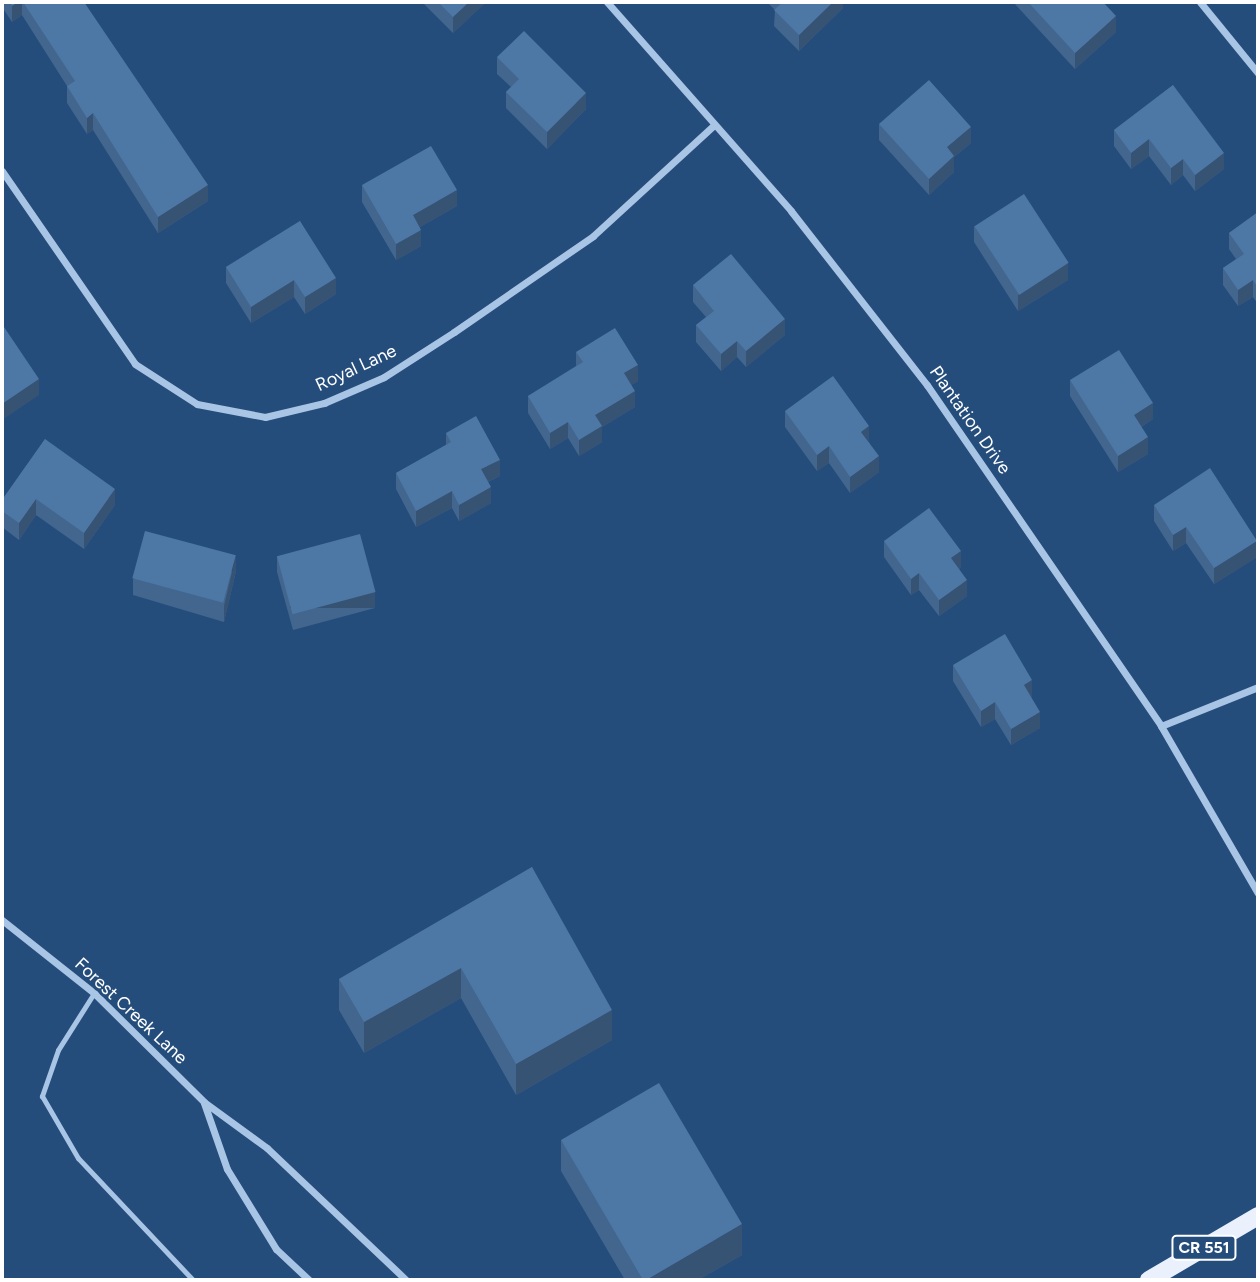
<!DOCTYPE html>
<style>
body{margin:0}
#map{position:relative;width:1260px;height:1282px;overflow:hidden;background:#254d7c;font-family:Figtree,sans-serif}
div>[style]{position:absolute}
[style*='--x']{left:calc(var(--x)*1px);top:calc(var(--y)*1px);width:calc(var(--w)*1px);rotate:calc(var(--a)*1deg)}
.lane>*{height:5px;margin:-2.5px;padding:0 2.5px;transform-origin:2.5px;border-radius:2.5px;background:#a9c5e5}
.street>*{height:7px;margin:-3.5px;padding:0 3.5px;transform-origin:3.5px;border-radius:3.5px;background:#a9c5e5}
.primary>*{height:18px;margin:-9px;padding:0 9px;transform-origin:9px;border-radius:9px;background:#eaf1fd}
.wall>*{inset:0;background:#42668e}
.shaded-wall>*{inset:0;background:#365374;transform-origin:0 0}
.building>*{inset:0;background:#4d77a5;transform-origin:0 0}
span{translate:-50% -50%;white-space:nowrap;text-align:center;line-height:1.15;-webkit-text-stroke:6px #254d7c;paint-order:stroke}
.shield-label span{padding:2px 5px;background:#254d7c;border:2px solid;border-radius:5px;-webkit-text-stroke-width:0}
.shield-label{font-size:16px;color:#fff;font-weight:700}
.street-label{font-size:18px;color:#fff}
.frame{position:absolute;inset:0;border:4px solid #fff;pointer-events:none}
</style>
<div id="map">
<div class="lane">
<div style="--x:94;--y:993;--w:67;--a:122.3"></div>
<div style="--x:58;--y:1050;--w:49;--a:109.2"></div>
<div style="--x:42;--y:1096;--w:72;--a:59.9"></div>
<div style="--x:78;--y:1158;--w:168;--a:46.7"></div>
</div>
<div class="street">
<div style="--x:607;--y:2;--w:278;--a:48.6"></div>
<div style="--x:791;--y:211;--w:221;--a:52"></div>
<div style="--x:927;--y:385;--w:414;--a:55.5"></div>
<div style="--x:1161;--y:726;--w:193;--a:59.9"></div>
<div style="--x:1200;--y:2;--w:92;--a:50.8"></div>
<div style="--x:2;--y:171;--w:234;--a:55.4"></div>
<div style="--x:135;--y:364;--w:74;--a:32.8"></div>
<div style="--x:197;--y:404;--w:69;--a:10.8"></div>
<div style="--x:265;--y:417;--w:61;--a:-13.3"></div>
<div style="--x:324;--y:403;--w:65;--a:-23.4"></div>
<div style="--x:384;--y:377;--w:83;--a:-32.7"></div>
<div style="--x:454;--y:332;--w:169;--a:-34.6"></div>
<div style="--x:593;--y:236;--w:164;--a:-42.5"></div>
<div style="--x:1161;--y:726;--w:105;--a:-21.9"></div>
<div style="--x:2;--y:920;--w:117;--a:38.4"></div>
<div style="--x:94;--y:993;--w:155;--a:44.7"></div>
<div style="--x:204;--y:1102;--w:78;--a:36.1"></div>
<div style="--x:267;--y:1148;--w:192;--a:43.5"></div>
<div style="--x:204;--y:1103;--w:70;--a:70.8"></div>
<div style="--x:227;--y:1169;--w:94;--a:58.5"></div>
<div style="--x:276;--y:1249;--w:45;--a:43.2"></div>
</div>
<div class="primary">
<div style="--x:1149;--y:1280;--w:126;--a:-30.4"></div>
</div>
<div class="wall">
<div style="clip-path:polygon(2px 2px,84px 2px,208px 201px,158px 233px,93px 130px,87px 134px,67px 103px,67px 86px,22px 15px,12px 22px,2px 7px)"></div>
<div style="clip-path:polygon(422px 2px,486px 2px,453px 33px)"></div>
<div style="clip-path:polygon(767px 2px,843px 2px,843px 8px,799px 51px,774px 26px,775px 10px)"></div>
<div style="clip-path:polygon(1013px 2px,1103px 2px,1116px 32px,1075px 69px)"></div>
<div style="clip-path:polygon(497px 57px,586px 109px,547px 149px,506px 108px,506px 92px,511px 87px,497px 74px)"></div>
<div style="clip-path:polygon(1173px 85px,1224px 169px,1195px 191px,1183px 175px,1171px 185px,1149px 156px,1131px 169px,1114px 146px,1114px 130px)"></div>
<div style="clip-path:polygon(879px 124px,971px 143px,954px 157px,954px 172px,929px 195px,879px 140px)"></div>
<div style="clip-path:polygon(362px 185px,457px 206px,420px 227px,421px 246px,396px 260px,362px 202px)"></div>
<div style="clip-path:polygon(1258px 212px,1258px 304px,1253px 297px,1238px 306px,1223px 285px,1223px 268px,1236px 259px,1229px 249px,1229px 233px)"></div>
<div style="clip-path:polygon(300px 221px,336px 294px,305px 314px,294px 297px,251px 323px,226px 283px,226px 267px)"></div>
<div style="clip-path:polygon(974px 226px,1068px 280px,1018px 311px,974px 242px)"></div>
<div style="clip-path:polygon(693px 285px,785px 335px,746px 367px,737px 357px,721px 371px,696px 342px,696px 325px,706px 317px,693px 302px)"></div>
<div style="clip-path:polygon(576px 352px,638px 381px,631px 385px,635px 407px,602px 427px,602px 442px,579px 456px,568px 438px,550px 449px,528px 413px,528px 396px,576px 366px)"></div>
<div style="clip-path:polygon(1070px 380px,1153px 419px,1141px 427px,1148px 454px,1118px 472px,1070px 396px)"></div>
<div style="clip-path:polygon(785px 411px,869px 442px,879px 472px,850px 493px,829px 463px,817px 471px,785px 427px)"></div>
<div style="clip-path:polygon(446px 433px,500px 476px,488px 482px,491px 503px,459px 521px,452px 508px,416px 527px,396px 489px,396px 473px,446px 445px)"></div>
<div style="clip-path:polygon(45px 439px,115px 505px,84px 549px,36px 515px,19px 540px,2px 527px,2px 500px)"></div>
<div style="clip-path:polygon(1154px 505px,1257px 557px,1214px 584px,1186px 543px,1173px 551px,1154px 521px)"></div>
<div style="clip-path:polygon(884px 541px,961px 567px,959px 569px,967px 596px,939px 616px,919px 590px,911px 595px,884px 557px)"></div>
<div style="clip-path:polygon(277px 556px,375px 608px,293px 630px,277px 572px)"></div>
<div style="clip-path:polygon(236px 571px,224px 622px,133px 595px,133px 579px)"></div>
<div style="clip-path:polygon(953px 665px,1032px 697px,1031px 697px,1040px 728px,1011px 745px,995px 719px,981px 727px,953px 681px)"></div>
<div style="clip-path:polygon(532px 867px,612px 1040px,516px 1095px,461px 998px,364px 1053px,339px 1010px,339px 979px)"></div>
<div style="clip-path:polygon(561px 1140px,742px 1255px,698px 1280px,625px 1280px,561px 1171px)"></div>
</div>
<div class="shaded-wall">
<div style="clip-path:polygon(18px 2px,22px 2px,22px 15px,12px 22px,12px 6px)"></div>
<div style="clip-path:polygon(469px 2px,486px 2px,453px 33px,453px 17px)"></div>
<div style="clip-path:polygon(833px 2px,843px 2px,843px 8px,799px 51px,799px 35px)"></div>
<div style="clip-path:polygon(1116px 16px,1116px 32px,1075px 69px,1075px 53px)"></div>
<div style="clip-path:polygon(586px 93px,586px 109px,547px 149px,547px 132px)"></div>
<div style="clip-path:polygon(93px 113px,93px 130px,87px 134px,87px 118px)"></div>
<div style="clip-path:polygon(971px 127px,971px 143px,954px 157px,954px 172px,929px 195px,929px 179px,947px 147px)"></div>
<div style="clip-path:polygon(1149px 139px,1149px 156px,1131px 169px,1131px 153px)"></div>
<div style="clip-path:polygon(1224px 153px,1224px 169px,1195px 191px,1195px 175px)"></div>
<div style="clip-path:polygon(1183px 159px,1183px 175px,1171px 185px,1171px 168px)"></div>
<div style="clip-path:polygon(208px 185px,208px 201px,158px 233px,158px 217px)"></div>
<div style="clip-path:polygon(457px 190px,457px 206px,413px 231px,413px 215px)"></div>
<div style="clip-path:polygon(421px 230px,421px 246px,396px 260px,396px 244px)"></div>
<div style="clip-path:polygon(1068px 263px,1068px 280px,1018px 311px,1018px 295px)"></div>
<div style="clip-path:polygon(336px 278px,336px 294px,305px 314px,305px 297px)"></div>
<div style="clip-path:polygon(294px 280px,294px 297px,251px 323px,251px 307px)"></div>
<div style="clip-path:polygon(1253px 280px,1253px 297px,1238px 306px,1238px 290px)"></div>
<div style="clip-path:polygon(785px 319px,785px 335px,746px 367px,746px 351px)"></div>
<div style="clip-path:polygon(737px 341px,737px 357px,721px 371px,721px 354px)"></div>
<div style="clip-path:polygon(638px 365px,638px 381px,624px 389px,624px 373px)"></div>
<div style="clip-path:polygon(39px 379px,39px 395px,2px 420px,2px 404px)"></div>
<div style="clip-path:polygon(635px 391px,635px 407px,602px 427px,602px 442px,579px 456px,579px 440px,595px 415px)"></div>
<div style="clip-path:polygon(1153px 403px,1153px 419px,1134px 431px,1134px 415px)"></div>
<div style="clip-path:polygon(568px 422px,568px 438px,550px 449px,550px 433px)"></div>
<div style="clip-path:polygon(869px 426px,869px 442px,861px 432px)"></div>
<div style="clip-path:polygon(1148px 437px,1148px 454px,1118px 472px,1118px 456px)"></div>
<div style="clip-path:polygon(829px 446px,829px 463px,817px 471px,817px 455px)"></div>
<div style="clip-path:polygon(879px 456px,879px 472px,850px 493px,850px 477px)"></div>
<div style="clip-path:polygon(500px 460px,500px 476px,481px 485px,481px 469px)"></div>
<div style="clip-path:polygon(491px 487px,491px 503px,459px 521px,459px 505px)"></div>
<div style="clip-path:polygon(115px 489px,115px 505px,84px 549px,84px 533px)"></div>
<div style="clip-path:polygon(452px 491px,452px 508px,416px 527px,416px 511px)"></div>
<div style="clip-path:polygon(36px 499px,36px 515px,19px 540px,19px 523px)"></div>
<div style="clip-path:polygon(1186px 527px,1186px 543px,1173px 551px,1173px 535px)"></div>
<div style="clip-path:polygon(1257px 541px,1257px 557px,1214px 584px,1214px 568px)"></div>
<div style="clip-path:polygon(961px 551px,961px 567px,951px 574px,951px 558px)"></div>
<div style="clip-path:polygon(236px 555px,236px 571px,224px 622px,224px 606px)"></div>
<div style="clip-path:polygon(919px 573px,919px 590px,911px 595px,911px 579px)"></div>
<div style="clip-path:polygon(967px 580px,967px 596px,939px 616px,939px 600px)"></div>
<div style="left:375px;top:592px;width:16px;height:85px;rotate:90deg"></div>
<div style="clip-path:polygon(1032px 680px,1032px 697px,1024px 702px,1024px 685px)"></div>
<div style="clip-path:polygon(995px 702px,995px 719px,981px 727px,981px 711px)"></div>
<div style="clip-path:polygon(1040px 712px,1040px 728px,1011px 745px,1011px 729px)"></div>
<div style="clip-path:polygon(461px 968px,461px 998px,364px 1053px,364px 1022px)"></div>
<div style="clip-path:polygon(612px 1010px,612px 1040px,516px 1095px,516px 1064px)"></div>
<div style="clip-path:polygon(742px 1224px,742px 1255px,698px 1280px,646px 1280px)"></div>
</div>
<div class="building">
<div style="clip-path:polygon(10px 2px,18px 2px,12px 6px)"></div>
<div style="clip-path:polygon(23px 2px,84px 2px,208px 185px,158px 217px,93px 113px,87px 118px,67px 86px,75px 81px)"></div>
<div style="clip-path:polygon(438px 2px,469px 2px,453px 17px)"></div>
<div style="clip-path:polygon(783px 2px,833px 2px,799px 35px,774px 10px)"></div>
<div style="clip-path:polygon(1028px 2px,1103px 2px,1116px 16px,1075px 53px)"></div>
<div style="clip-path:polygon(524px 31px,586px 93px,547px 132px,506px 92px,519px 79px,497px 57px)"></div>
<div style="clip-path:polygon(929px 80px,971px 127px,947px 147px,954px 156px,929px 179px,879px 124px)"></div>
<div style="clip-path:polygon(1173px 85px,1224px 153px,1195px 175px,1183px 159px,1171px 168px,1149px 139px,1131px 153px,1114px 130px)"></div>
<div style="clip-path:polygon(431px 146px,457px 190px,413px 215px,421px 230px,396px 244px,362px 185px)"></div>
<div style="left:1024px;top:194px;width:82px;height:59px;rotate:57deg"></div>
<div style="clip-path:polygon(1258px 212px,1258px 288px,1253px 280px,1238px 290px,1223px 268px,1244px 254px,1229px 233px)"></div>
<div style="clip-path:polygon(300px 221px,336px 278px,305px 297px,294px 280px,251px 307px,226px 267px)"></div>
<div style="clip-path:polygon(731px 254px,785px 319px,746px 351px,737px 341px,721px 354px,696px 325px,714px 311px,693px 285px)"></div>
<div style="clip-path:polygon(2px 324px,39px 379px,2px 404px)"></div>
<div style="clip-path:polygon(615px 328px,638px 365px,624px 373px,635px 391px,595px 415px,602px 426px,579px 440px,568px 422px,550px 433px,528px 396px,583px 362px,576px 352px)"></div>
<div style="clip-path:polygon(1119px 350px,1153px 403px,1134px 415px,1148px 437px,1118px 456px,1070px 380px)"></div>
<div style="clip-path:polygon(833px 376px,869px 426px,861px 432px,879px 456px,850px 477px,829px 446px,817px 455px,785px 411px)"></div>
<div style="clip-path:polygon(476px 416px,500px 460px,481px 469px,491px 487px,459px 505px,452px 491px,416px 511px,396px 473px,451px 442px,446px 433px)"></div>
<div style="clip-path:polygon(45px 439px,115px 489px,84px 533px,36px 499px,19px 523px,2px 511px,2px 500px)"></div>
<div style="clip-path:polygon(1210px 468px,1257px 541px,1214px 568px,1186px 527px,1173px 535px,1154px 505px)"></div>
<div style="clip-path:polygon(929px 508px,961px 551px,951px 558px,967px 580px,939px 600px,919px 573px,911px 579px,884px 541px)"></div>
<div style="left:145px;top:531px;width:94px;height:49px;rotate:15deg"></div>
<div style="left:360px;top:534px;width:60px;height:86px;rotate:75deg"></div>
<div style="clip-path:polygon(1005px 634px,1032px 680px,1024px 685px,1040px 712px,1011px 729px,995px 702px,981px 711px,953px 665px)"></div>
<div style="clip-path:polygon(532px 867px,612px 1010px,516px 1064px,461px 968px,364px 1022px,339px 979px)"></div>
<div style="clip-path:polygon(659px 1083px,742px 1224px,646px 1280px,643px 1280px,561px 1140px)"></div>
</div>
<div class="shield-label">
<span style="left:1204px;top:1248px">CR 551</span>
</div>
<div class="street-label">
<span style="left:356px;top:368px;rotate:-25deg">Royal Lane</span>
<span style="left:970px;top:420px;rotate:55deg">Plantation Drive</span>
<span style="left:131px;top:1011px;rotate:43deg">Forest Creek Lane</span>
</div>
<div class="frame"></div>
</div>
